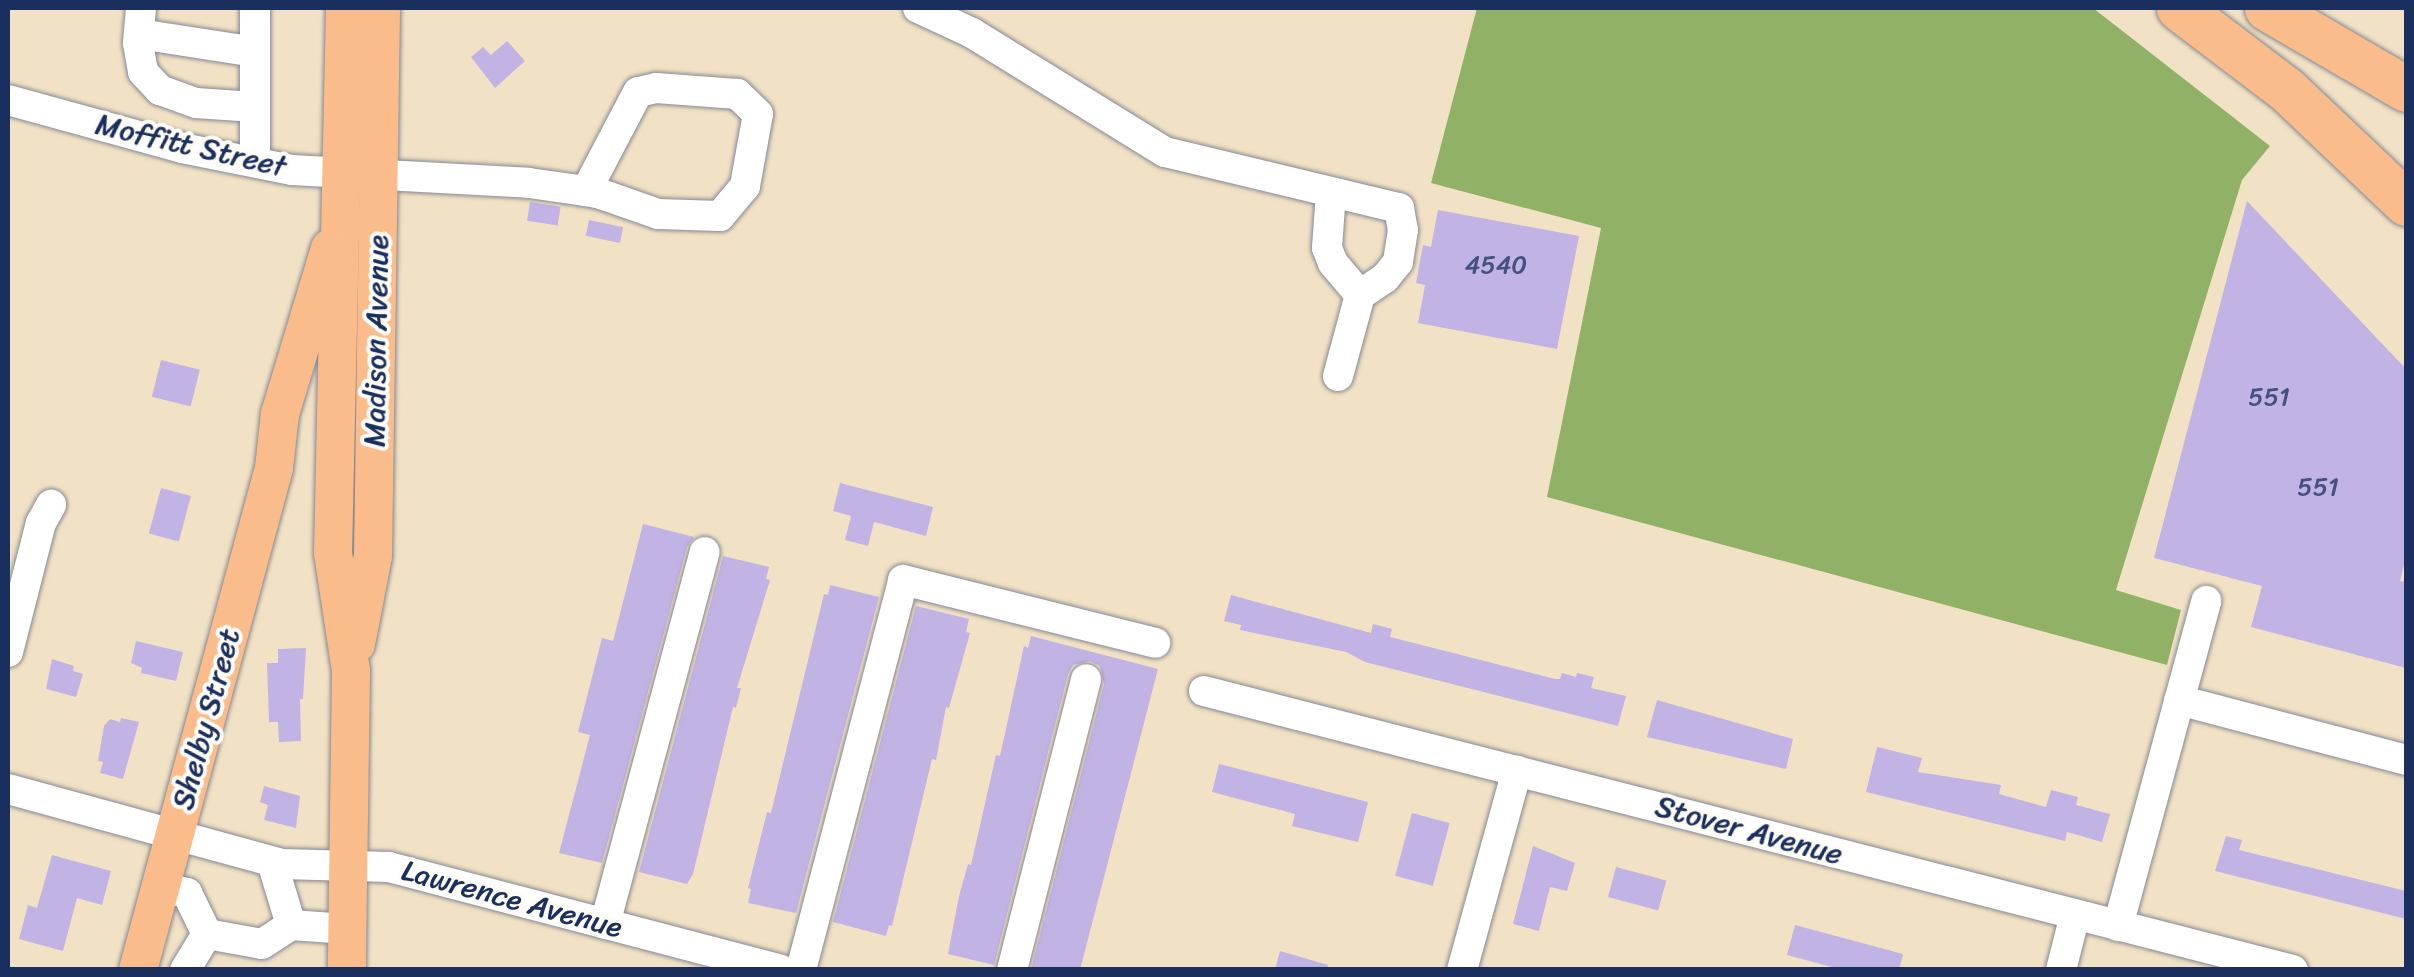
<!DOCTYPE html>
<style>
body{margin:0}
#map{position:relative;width:2414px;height:977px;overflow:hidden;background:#f2e2c5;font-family:Sriracha,sans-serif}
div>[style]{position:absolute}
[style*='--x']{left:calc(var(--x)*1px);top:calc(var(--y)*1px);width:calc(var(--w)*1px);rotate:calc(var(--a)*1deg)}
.forest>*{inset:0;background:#91b266}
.building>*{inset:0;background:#c2b3e5;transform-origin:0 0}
.roads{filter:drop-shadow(0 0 2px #868892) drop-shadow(0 0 2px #868892)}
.minor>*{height:30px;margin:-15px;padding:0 15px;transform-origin:15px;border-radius:15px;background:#fff}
.major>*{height:38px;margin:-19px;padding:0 19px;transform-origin:19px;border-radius:19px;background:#fabc8b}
.highway>*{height:45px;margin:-22.5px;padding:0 22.5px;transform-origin:22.5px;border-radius:22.5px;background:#fabc8b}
span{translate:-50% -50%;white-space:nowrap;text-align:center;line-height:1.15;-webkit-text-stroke:8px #fdfcf7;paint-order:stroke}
.number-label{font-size:25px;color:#455080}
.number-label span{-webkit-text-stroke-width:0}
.street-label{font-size:30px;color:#1b2f5e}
.frame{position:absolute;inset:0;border:10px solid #1b2f5e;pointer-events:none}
</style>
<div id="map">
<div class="forest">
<div style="clip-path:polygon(1477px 8px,2093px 8px,2270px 146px,2242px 180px,2116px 590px,2181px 610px,2167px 665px,1547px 497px,1601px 228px,1431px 183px)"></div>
</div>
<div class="building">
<div style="clip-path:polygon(507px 41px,525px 61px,495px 88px,471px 57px,483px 47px,491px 55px)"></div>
<div style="clip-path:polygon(2247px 201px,2406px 369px,2406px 557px,2400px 581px,2406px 582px,2406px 668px,2251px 627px,2262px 586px,2154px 558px)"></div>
<div style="left:530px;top:202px;width:31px;height:19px;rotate:9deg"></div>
<div style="clip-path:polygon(1438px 210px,1579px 236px,1557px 349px,1418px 323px,1425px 285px,1416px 283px,1423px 245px,1431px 247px)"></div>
<div style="left:589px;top:220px;width:35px;height:16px;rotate:12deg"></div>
<div style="left:161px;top:360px;width:40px;height:38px;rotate:14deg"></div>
<div style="clip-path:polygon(840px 483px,933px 507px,926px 536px,874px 522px,868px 546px,845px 540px,851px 516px,833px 511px)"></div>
<div style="left:161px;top:488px;width:31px;height:47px;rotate:15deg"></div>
<div style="clip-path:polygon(643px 524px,694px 537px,687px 547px,602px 863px,559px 853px,590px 735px,578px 732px,602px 638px,613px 641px)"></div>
<div style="clip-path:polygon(723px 556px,769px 567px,766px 579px,770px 580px,737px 688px,741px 688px,736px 708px,733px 707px,693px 874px,687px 884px,639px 872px)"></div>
<div style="clip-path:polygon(830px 585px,879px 597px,796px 913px,748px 903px,751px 889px,748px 888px,767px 812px,771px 813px,824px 594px,828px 595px)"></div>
<div style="clip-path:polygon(1231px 595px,1371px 633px,1373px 624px,1392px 629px,1390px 637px,1555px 679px,1560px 679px,1562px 673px,1576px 677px,1577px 673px,1594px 677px,1591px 688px,1626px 696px,1618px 726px,1365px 662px,1346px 652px,1240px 630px,1241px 625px,1224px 621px)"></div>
<div style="clip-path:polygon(916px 606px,969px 619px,966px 632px,970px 633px,949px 708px,946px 707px,936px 760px,932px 759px,892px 926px,889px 925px,886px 936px,833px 922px)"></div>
<div style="clip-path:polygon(1031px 636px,1158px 669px,1080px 970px,1031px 970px,1104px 684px,1100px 666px,1090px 661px,1073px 665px,1068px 674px,994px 965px,948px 954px,959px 896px,968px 864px,971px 865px,996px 755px,1000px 756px,1024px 646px,1028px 648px)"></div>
<div style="clip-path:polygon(136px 641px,183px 652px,176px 681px,141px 673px,142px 668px,131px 663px)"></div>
<div style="clip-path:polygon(306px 648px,303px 699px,300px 699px,301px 741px,279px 742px,278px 722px,269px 722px,267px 663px,278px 663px,278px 649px)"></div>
<div style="clip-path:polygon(52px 659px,74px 666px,73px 671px,83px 674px,76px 697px,46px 689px)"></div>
<div style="clip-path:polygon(1657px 700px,1793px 739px,1786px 769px,1647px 737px)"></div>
<div style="clip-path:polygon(121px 718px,139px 722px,123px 779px,100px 773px,103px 762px,98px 761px,104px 726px,110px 719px,120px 722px)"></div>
<div style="clip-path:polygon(1877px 747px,1922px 758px,1918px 772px,2001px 785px,1999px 794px,2046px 807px,2051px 790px,2078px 797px,2076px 805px,2110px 814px,2102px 842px,2067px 832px,2065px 841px,1866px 792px)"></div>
<div style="clip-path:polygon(1219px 764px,1368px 802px,1358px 842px,1292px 826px,1295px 814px,1212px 792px)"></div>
<div style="clip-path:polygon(264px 786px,300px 796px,296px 828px,264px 820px,268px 805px,260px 802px)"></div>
<div style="left:1412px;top:813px;width:39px;height:65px;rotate:15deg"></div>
<div style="clip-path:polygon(2226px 836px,2242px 840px,2239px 850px,2406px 891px,2406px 919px,2215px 871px)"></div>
<div style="clip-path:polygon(1533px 846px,1575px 863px,1567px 891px,1550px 887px,1539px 931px,1513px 924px)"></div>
<div style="clip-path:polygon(52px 855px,111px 871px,102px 905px,77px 898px,63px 951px,19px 939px,28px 905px,37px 908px)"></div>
<div style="left:1616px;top:867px;width:52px;height:31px;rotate:15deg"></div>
<div style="clip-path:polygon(1795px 925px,1903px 954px,1899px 970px,1843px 970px,1787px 955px)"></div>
<div style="clip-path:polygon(1280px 951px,1328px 965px,1327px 970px,1275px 970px)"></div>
</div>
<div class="roads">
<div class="minor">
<div style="--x:141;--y:8;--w:35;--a:95"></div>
<div style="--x:138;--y:43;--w:29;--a:80"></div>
<div style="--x:143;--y:72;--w:25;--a:47"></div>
<div style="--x:160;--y:90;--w:38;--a:20"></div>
<div style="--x:196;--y:103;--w:59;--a:3.9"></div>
<div style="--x:918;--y:8;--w:60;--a:24.8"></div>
<div style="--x:972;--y:33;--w:227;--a:31.7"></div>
<div style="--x:1165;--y:152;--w:241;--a:13.5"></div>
<div style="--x:1399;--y:208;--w:22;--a:80"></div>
<div style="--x:1403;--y:230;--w:32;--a:99"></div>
<div style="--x:1398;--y:262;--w:21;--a:129"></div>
<div style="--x:1385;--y:278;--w:30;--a:146"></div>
<div style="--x:1360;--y:295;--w:84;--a:105.2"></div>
<div style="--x:139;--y:34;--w:117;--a:8.8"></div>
<div style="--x:8;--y:100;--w:180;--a:15.4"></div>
<div style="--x:182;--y:148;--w:112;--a:11.3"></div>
<div style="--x:292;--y:170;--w:237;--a:3.1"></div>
<div style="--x:529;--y:183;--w:58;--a:8"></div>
<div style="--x:586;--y:191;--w:15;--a:11"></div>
<div style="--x:601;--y:194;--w:60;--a:19.3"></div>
<div style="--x:658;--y:214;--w:62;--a:1.8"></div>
<div style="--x:720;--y:216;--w:39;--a:-50"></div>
<div style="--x:745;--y:186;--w:73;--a:-79.8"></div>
<div style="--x:758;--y:114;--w:29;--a:-136"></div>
<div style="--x:737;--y:94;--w:81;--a:-175.8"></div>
<div style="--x:656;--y:88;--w:18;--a:167"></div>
<div style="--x:638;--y:92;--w:112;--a:117.7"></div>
<div style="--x:255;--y:162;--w:154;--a:-90"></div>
<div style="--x:1331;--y:193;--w:55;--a:94.2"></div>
<div style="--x:1327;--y:248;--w:16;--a:68"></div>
<div style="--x:1333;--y:263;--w:42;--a:49.8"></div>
<div style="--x:8;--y:652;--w:133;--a:-75.7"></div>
<div style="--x:41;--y:523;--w:21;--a:-61"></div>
<div style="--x:1204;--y:691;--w:1124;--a:14.37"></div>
<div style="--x:2179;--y:700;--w:235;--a:14.8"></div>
<div style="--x:8;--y:789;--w:284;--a:15.3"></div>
<div style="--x:282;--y:864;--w:107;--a:1.6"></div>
<div style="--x:389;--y:867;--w:405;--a:14.7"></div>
<div style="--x:272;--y:862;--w:66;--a:73.2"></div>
<div style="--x:161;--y:887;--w:27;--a:13"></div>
<div style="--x:187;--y:893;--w:46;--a:64"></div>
<div style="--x:207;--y:934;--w:56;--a:10.3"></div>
<div style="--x:262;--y:944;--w:35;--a:-33"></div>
<div style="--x:291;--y:925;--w:56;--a:4.1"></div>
<div style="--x:605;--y:924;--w:385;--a:-75"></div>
<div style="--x:2118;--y:926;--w:337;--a:-74.8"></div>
<div style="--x:185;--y:970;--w:42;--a:-58.6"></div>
<div style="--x:801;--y:970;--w:403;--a:-75.3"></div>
<div style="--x:903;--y:580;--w:260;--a:14"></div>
<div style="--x:1012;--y:970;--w:300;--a:-75.7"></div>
<div style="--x:1462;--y:970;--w:207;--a:-74.6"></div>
<div style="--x:2061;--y:970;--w:57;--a:-75.7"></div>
</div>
<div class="major">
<div style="--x:345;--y:8;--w:545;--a:91.26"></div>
<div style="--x:333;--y:553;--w:119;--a:81.3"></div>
<div style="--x:351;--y:671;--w:299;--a:90.8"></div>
<div style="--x:356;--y:644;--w:90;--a:-79.1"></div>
<div style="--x:373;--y:556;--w:548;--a:-89.16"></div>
<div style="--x:138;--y:970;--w:520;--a:-74.84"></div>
<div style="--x:274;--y:468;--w:54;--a:-83.7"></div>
<div style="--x:280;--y:414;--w:173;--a:-73.2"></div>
</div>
<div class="highway">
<div style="--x:2179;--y:8;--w:136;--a:37.2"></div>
<div style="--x:2287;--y:90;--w:164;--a:43.5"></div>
<div style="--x:2267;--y:8;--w:161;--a:30.2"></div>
</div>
</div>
<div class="number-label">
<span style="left:1496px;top:265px">4540</span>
<span style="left:2269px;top:397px">551</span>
<span style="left:2318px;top:487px">551</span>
</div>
<div class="street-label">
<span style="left:191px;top:145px;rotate:13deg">Moffitt Street</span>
<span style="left:376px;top:341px;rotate:-89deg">Madison Avenue</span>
<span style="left:206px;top:719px;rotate:-75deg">Shelby Street</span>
<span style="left:1749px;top:830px;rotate:15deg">Stover Avenue</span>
<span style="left:512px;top:899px;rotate:15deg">Lawrence Avenue</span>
</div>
<div class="frame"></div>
</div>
